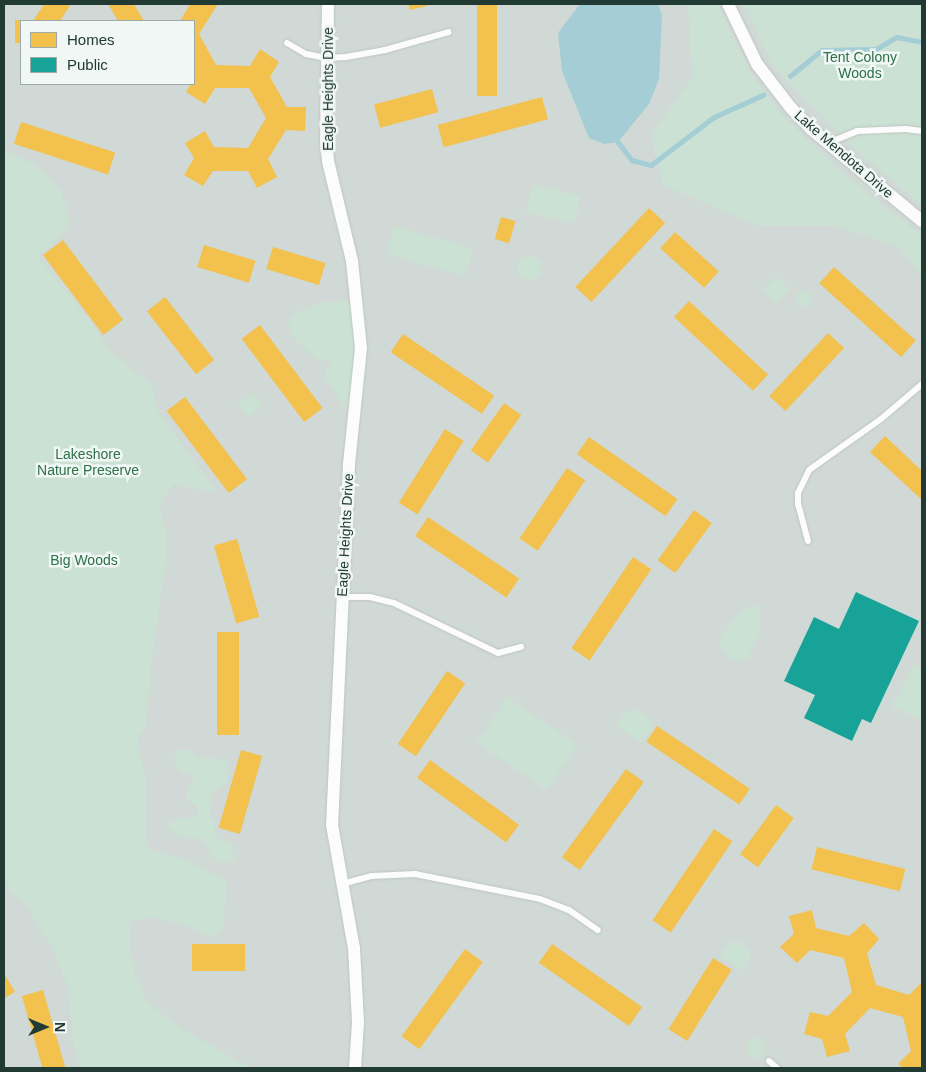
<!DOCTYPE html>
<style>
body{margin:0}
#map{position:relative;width:926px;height:1072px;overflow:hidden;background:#e2e8e5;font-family:Helvetica,sans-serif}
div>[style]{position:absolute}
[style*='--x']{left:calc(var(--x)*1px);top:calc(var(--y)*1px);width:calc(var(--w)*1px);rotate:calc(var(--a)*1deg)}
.built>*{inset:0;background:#d0d9d5}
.green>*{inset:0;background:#cbe1d3;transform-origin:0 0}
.round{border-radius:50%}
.water>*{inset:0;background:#a4cdd5}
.homes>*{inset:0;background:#f2c14e;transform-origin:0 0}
.public>*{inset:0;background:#17a398}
.stream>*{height:4.5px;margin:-2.25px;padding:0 2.25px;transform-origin:2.25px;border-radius:2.25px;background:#a4cdd5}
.roads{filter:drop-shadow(0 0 1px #bfc5c2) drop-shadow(0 0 1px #bfc5c2)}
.service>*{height:6px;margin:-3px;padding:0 3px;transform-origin:3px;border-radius:3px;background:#fbfcfb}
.minor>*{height:12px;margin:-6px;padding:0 6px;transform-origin:6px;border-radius:6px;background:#fbfcfb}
span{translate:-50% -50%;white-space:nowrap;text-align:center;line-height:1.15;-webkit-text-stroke:5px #f0f7f4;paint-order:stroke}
.park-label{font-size:14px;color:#2d7049}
.street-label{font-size:14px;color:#213a34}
.frame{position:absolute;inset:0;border:5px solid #213a34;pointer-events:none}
.legend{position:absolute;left:20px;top:20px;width:175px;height:65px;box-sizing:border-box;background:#f0f7f4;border:1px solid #9daba7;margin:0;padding:6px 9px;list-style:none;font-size:15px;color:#213a34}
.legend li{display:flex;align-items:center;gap:10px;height:25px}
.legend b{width:25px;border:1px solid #9daba7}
.north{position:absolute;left:20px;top:1002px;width:50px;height:50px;-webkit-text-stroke:4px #f0f7f4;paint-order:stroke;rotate:90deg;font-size:14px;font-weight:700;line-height:20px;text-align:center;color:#213a34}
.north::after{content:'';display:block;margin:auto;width:18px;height:22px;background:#213a34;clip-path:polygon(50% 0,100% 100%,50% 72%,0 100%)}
</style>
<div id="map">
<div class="built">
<div style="clip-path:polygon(evenodd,4px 4px,922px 4px,922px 1068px,4px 1068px,4px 4px,21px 21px,194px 21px,194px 84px,21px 84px,21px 21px)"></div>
</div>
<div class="green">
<div style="clip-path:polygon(688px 4px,719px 4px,727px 27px,754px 78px,784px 117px,844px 174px,922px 236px,922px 277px,899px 247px,837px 226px,758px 226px,663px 185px,651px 134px,692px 79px)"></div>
<div style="clip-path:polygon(744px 4px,922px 4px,922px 206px,854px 148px,774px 68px)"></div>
<div style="clip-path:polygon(4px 151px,17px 155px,44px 171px,61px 192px,67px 209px,69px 227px,51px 246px,37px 256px,90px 321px,112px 353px,152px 385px,158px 412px,215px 489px,210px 492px,173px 484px,160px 506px,165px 529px,165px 566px,151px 666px,146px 726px,139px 735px,139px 749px,146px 781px,145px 836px,149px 849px,186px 860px,227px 881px,223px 930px,209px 937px,187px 925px,150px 917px,129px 922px,130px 948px,135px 975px,148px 1003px,185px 1031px,251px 1068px,78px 1068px,72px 1031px,68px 987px,52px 947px,27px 907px,9px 891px,4px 878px)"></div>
<div style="left:532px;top:185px;width:50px;height:28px;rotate:13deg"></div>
<div style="left:394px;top:226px;width:82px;height:29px;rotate:16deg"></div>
<div class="round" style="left:517px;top:256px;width:24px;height:24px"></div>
<div style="left:776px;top:276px;width:19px;height:19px;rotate:43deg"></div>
<div class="round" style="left:796px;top:291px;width:16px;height:16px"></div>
<div style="clip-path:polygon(348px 300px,353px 315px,356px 341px,351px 409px,346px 409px,326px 380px,325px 371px,331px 364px,331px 359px,326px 358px,323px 362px,313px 356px,292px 336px,288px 323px,293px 314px,320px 303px)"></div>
<div style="left:252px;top:393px;width:16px;height:18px;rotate:50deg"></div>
<div style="clip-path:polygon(754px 605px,759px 607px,760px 632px,748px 658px,740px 660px,730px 659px,719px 645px,721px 636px,739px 613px)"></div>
<div style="clip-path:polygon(913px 665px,922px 670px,922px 721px,892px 706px)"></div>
<div style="left:507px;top:697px;width:85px;height:55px;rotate:34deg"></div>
<div style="clip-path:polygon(635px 709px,650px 718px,652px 723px,653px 728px,641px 743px,617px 726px,625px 712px)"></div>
<div style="clip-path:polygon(189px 750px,198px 757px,228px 760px,227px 783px,212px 794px,210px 815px,215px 822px,215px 834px,221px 842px,231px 842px,235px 862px,216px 861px,201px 839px,177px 836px,167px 825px,177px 819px,197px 816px,197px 806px,187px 800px,187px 786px,193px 783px,193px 774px,185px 774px,176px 767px,174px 761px,176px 751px)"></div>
<div style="clip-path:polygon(736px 940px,750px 950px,749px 959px,741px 971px,720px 956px,728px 945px)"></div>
<div class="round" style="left:746px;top:1038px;width:20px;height:20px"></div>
</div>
<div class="water">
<div style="clip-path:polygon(580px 4px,658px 4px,662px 16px,659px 79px,649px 104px,618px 142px,604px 144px,589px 138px,562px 71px,558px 33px)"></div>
</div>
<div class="homes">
<div style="clip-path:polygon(44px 4px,71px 4px,60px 21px,33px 21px)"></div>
<div style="clip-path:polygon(108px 4px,134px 4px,144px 21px,118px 21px)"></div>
<div style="clip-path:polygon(190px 4px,218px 4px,199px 34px,216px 65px,250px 66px,260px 49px,279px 62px,270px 77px,287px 107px,306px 107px,305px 131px,286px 130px,268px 159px,277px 177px,257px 188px,248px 171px,213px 171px,203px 186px,184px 175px,194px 158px,185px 143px,205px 131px,214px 147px,248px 148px,266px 118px,249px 88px,215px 88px,205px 104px,186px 92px,191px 84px,194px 84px,195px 76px,194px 21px,180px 21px)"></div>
<div style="clip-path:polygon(408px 4px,426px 4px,427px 6px,410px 10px)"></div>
<div style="left:477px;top:4px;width:20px;height:92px"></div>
<div style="left:15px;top:20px;width:6px;height:23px"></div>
<div style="left:432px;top:89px;width:24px;height:60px;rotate:75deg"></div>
<div style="left:542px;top:97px;width:23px;height:108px;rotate:75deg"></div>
<div style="left:21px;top:122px;width:99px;height:23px;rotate:18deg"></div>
<div style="left:649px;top:208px;width:22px;height:108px;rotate:43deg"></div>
<div style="left:501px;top:217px;width:15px;height:23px;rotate:16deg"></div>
<div style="left:675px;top:232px;width:59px;height:22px;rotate:42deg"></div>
<div style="left:63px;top:240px;width:100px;height:25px;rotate:53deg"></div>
<div style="left:204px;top:245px;width:54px;height:23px;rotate:17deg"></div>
<div style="left:273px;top:247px;width:55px;height:23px;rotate:17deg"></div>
<div style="left:834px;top:267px;width:110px;height:22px;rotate:42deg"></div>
<div style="left:165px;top:297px;width:80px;height:23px;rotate:52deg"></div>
<div style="left:689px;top:301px;width:108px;height:22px;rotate:43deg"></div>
<div style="left:260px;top:325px;width:104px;height:23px;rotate:53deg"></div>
<div style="left:828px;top:333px;width:22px;height:86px;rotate:43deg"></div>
<div style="left:403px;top:334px;width:110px;height:22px;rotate:34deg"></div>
<div style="left:185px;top:397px;width:103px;height:23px;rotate:53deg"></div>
<div style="left:504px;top:403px;width:21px;height:58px;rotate:35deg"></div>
<div style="left:445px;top:429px;width:22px;height:87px;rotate:32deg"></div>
<div style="clip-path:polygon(885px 436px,922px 471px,922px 500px,870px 452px)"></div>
<div style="left:589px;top:437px;width:108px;height:21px;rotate:35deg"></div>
<div style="left:567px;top:468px;width:22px;height:85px;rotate:34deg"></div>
<div style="left:694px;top:510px;width:22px;height:62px;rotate:36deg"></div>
<div style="left:428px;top:517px;width:110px;height:23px;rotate:34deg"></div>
<div style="left:237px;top:539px;width:81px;height:24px;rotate:74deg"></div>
<div style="left:633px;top:557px;width:22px;height:110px;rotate:34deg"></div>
<div style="left:217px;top:632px;width:22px;height:103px"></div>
<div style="left:447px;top:671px;width:22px;height:88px;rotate:34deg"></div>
<div style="left:657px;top:726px;width:112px;height:19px;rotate:34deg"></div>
<div style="left:241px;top:750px;width:22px;height:81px;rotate:16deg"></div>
<div style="left:430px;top:760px;width:110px;height:22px;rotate:36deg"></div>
<div style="left:626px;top:769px;width:22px;height:109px;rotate:36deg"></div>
<div style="left:776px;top:805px;width:22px;height:61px;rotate:36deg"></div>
<div style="left:714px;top:829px;width:22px;height:110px;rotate:34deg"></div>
<div style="left:817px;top:847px;width:91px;height:23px;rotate:14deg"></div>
<div style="clip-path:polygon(812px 910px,816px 928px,849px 936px,864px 923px,879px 939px,867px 953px,876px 985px,909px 995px,922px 982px,922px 1068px,903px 1068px,898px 1064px,911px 1051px,903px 1017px,870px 1008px,845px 1034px,850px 1051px,827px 1057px,822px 1039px,804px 1034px,810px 1012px,828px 1016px,852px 992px,844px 958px,810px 950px,797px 963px,780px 947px,794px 934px,789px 916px)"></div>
<div style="left:192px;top:944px;width:53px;height:27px"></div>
<div style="left:552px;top:944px;width:110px;height:23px;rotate:35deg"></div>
<div style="left:465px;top:949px;width:22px;height:108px;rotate:36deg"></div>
<div style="left:713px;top:958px;width:22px;height:84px;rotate:32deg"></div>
<div style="clip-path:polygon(4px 973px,15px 992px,4px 998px)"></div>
<div style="left:43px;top:990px;width:81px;height:22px;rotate:74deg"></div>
</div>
<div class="public">
<div style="clip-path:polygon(856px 592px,919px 621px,871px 723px,862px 719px,852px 741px,804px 718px,815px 695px,784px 681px,814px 617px,839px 629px)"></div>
</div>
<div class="stream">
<div style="--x:790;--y:76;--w:41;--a:-39.1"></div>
<div style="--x:822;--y:50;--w:54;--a:-1.1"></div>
<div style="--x:876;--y:49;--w:24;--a:-30"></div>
<div style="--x:897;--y:37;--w:25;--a:11"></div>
<div style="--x:618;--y:142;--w:23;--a:52"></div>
<div style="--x:632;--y:160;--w:20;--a:15"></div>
<div style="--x:651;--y:165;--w:79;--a:-37.3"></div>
<div style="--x:714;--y:117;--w:54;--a:-24.2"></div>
</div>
<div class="roads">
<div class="service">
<div style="--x:287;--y:43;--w:22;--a:30"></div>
<div style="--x:306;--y:54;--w:21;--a:11"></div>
<div style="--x:327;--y:58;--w:19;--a:-3"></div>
<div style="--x:346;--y:57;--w:40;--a:-10"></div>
<div style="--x:385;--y:50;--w:66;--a:-15.7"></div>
<div style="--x:828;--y:143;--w:31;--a:-22"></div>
<div style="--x:857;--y:131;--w:49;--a:-2.3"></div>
<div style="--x:906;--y:129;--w:16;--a:7"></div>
<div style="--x:808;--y:541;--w:38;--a:-105"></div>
<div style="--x:798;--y:504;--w:11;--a:-90"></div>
<div style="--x:798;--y:493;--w:25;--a:-64"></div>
<div style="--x:809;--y:470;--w:88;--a:-35.3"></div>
<div style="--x:881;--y:419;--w:54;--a:-40.5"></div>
<div style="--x:342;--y:597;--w:28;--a:0"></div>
<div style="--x:370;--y:597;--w:25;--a:14"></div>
<div style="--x:394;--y:603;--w:115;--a:25.7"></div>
<div style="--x:498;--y:653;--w:24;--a:-15"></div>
<div style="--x:342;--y:884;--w:31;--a:-15"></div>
<div style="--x:372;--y:876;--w:43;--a:-2.7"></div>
<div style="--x:415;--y:874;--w:127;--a:11.3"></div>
<div style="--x:540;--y:899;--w:31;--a:21"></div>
<div style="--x:569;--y:910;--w:35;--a:35"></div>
<div style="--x:769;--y:1061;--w:11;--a:41"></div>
</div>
<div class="minor">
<div style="--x:328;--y:4;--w:137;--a:90.8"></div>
<div style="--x:326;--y:141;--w:20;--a:84"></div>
<div style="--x:328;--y:161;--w:103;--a:76.5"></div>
<div style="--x:352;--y:261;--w:87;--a:84.1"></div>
<div style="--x:361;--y:348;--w:118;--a:95.9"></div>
<div style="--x:349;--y:465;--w:360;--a:92.7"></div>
<div style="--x:332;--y:825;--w:125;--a:79.9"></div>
<div style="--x:354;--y:948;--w:74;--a:86.9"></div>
<div style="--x:358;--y:1022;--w:46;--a:93.7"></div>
<div style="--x:728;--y:4;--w:67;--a:64.2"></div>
<div style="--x:757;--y:64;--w:56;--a:52.3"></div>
<div style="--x:791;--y:108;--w:29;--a:46"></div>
<div style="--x:811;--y:129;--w:144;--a:39.7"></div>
</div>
</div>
<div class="park-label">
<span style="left:860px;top:65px">Tent Colony<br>Woods</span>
<span style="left:88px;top:462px">Lakeshore<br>Nature Preserve</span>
<span style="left:84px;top:560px">Big Woods</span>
</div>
<div class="street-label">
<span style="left:328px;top:89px;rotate:-90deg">Eagle Heights Drive</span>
<span style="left:844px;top:154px;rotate:41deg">Lake Mendota Drive</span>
<span style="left:345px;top:535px;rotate:-87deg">Eagle Heights Drive</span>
</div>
<div class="frame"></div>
<ul class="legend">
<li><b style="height:14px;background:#f2c14e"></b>Homes</li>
<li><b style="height:14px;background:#17a398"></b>Public</li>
</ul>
<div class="north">N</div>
</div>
